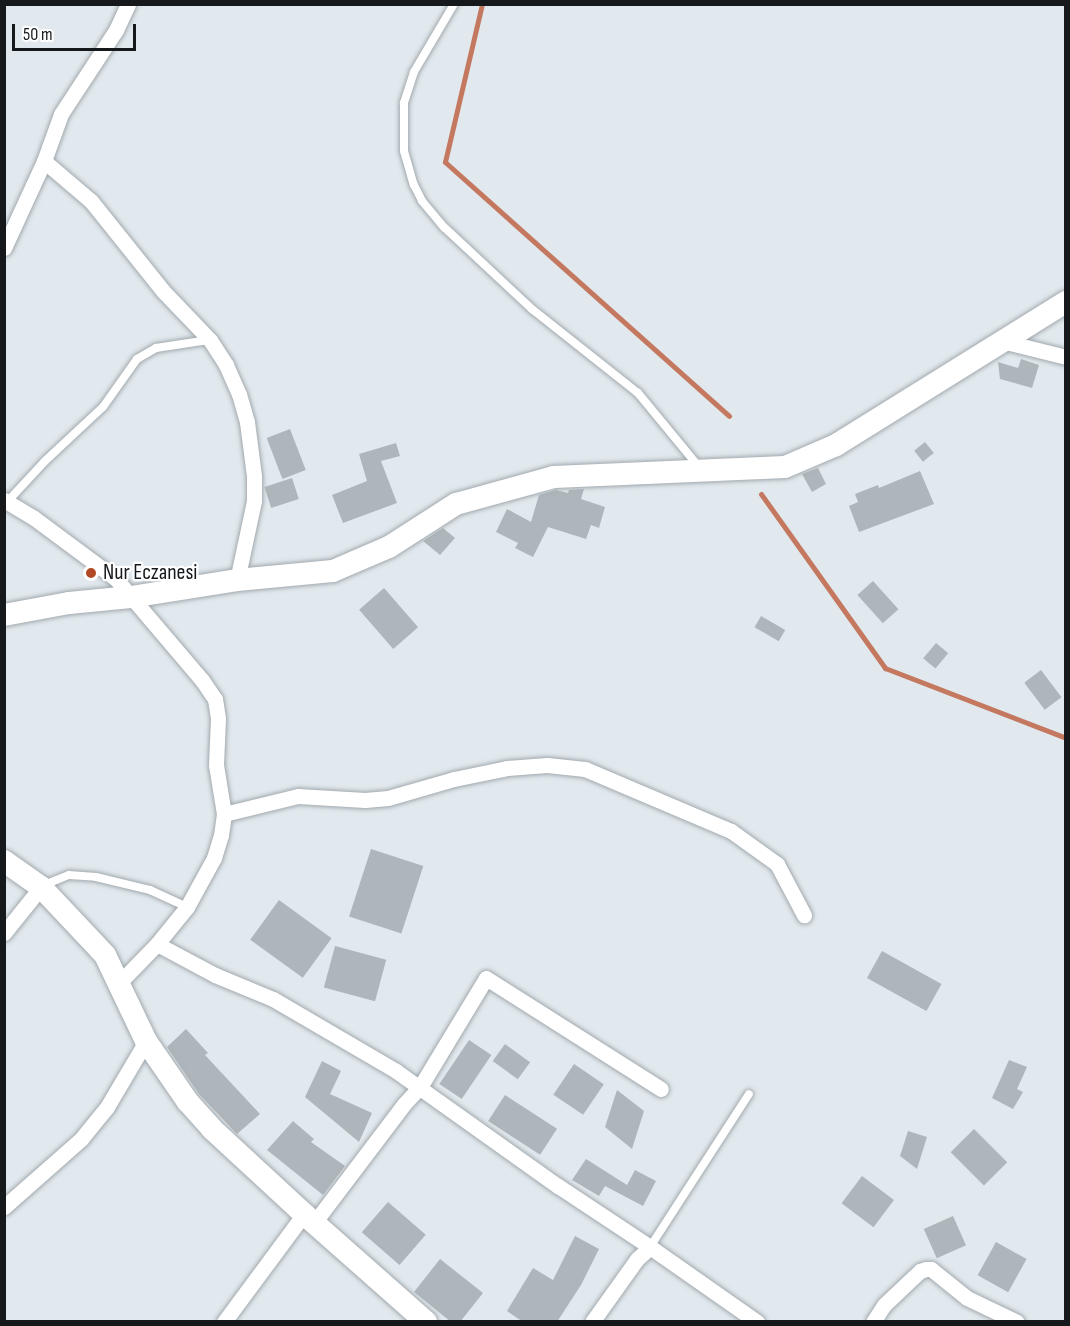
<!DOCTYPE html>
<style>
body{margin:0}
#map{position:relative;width:1070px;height:1326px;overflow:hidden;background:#e1e9ee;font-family:"Sofia Sans Condensed",sans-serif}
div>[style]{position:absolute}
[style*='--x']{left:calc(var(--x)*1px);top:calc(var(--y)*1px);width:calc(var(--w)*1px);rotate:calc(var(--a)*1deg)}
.stream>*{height:5px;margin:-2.5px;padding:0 2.5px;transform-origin:2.5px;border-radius:2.5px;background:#c4785f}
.building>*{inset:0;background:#aeb6bb;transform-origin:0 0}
.roads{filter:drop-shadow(0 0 2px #a2a9ae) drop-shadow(0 0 2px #a2a9ae)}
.lane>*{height:8px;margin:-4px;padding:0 4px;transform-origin:4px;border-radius:4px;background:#fff}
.street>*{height:15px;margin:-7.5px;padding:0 7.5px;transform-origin:7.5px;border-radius:7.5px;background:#fff}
.secondary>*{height:22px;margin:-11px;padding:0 11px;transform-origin:11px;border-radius:11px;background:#fff}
.dots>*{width:16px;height:16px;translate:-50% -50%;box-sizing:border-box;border:3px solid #fff;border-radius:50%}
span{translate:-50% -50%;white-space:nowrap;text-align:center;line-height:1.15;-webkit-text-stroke:4.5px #fff;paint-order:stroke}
.poi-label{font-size:22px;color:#16191b}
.left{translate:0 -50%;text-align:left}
.frame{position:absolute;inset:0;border:6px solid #16191b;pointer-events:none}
.scale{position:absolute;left:12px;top:24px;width:124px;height:27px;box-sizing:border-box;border:3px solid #16191b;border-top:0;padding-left:8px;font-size:18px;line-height:21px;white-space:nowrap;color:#16191b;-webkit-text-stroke:4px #fff;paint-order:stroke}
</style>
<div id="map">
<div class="stream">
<div style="--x:482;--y:4;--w:162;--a:103.2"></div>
<div style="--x:445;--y:162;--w:381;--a:41.8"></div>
<div style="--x:761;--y:494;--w:214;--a:54.5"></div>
<div style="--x:885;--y:668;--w:194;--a:21.1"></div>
</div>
<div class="building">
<div style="clip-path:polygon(1021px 359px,1039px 365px,1032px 388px,1000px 379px,998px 362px,1018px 368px)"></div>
<div style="left:290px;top:429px;width:44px;height:25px;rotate:69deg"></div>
<div style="left:925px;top:442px;width:14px;height:14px;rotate:51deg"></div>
<div style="clip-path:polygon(396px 443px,400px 456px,381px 461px,397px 503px,343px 523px,332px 495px,367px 481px,359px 454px)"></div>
<div style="clip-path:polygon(818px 468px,826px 484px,812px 492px,802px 474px)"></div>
<div style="clip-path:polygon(920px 471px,934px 504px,859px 532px,849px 506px,858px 502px,855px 494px,878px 485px,879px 488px)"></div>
<div style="left:292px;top:478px;width:22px;height:29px;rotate:72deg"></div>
<div style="clip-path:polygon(584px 489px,581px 499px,605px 507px,599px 528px,591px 525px,586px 539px,548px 527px,533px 557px,515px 548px,518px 543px,496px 532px,507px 509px,531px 522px,539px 495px,556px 490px,568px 493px,569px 490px)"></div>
<div style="clip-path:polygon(443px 528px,455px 538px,440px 555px,423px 541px)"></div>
<div style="left:873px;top:581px;width:38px;height:21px;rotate:48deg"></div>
<div style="left:384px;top:588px;width:52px;height:33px;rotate:49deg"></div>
<div style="left:761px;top:616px;width:28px;height:13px;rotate:30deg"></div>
<div style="left:936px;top:643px;width:16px;height:20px;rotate:40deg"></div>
<div style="left:1041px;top:670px;width:34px;height:21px;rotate:53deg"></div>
<div style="left:371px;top:849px;width:55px;height:71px;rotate:18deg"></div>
<div style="left:279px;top:900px;width:65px;height:49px;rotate:36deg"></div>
<div style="left:335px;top:946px;width:53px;height:43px;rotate:15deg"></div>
<div style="left:882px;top:951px;width:68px;height:31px;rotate:29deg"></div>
<div style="clip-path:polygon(186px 1029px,208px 1053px,205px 1055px,260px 1114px,237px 1134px,199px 1094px,167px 1047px)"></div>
<div style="left:469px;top:1040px;width:27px;height:53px;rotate:34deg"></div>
<div style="left:505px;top:1044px;width:31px;height:21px;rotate:36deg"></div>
<div style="clip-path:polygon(1009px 1060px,1027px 1067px,1017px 1089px,1023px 1092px,1013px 1109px,992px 1098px)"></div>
<div style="clip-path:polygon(322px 1061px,341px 1071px,330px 1094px,372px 1113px,359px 1142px,305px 1097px)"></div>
<div style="left:574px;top:1064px;width:36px;height:37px;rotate:34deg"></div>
<div style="clip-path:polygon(617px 1090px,644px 1111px,632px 1149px,605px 1127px)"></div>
<div style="left:505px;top:1095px;width:62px;height:31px;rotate:33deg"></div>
<div style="clip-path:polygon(293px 1121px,314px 1139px,311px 1142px,345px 1166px,323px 1195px,267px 1150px)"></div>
<div style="left:974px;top:1129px;width:47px;height:33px;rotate:45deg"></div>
<div style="clip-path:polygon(908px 1131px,927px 1137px,917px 1169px,900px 1156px)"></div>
<div style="clip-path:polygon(586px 1159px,627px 1185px,635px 1170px,656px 1181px,643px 1206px,605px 1186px,599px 1196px,572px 1180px)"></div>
<div style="left:862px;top:1176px;width:40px;height:34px;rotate:37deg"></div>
<div style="left:388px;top:1202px;width:50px;height:40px;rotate:41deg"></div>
<div style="left:953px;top:1216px;width:32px;height:32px;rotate:66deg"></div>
<div style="clip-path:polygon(575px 1236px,599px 1249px,581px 1285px,557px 1322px,523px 1322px,507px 1311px,533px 1268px,553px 1280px)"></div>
<div style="left:996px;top:1242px;width:35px;height:38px;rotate:29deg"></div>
<div style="clip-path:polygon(440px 1259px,483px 1293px,460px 1322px,451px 1322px,414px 1292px)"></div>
</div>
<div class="roads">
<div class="lane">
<div style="--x:454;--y:4;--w:79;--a:120.5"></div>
<div style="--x:414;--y:72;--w:33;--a:108"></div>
<div style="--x:404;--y:103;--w:48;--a:90"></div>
<div style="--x:404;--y:151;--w:35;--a:74"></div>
<div style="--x:414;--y:185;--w:18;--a:63"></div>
<div style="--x:422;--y:201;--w:35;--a:50"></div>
<div style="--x:445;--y:228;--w:119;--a:43"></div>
<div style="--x:532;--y:309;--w:135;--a:38.4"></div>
<div style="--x:638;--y:393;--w:96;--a:50.5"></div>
<div style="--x:7;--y:502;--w:56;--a:-47.2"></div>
<div style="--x:45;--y:461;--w:79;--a:-43"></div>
<div style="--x:103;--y:407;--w:59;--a:-54.7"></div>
<div style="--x:137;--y:359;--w:22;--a:-30"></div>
<div style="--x:156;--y:348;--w:53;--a:-8.7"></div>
<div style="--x:44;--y:885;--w:27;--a:-22"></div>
<div style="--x:69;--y:875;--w:27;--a:4"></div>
<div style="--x:96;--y:877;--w:56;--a:13.5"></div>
<div style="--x:150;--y:890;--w:41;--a:24.7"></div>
<div style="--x:650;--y:1247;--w:182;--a:-57.1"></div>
</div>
<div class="street">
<div style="--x:44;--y:161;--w:62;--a:40.4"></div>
<div style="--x:91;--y:201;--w:115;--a:51.3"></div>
<div style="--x:163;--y:291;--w:68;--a:46.2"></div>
<div style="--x:210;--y:340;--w:30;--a:57"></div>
<div style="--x:226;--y:365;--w:32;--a:66"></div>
<div style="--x:239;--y:394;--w:29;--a:74"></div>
<div style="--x:247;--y:422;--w:54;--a:82.6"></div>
<div style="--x:254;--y:476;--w:25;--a:90"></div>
<div style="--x:254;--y:501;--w:81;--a:102.1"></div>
<div style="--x:4;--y:248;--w:96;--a:-65.3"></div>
<div style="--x:44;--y:161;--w:50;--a:-70.1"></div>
<div style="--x:61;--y:114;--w:100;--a:-56.8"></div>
<div style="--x:116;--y:30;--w:29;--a:-65"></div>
<div style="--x:1002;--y:341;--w:66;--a:14"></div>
<div style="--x:4;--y:500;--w:35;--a:31"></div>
<div style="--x:34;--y:518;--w:102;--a:36.6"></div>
<div style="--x:116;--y:579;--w:133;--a:49.6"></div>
<div style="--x:202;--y:680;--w:23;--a:56"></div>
<div style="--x:215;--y:699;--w:20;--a:81"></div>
<div style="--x:218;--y:719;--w:46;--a:92.5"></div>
<div style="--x:216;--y:765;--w:50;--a:80.7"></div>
<div style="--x:224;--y:814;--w:21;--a:98"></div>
<div style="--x:221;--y:835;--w:24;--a:107"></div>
<div style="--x:214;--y:858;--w:56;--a:118.9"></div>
<div style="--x:187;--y:907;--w:48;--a:129"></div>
<div style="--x:224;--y:814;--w:76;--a:-13.7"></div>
<div style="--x:298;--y:796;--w:67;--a:3.4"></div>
<div style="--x:365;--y:800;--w:23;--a:-5"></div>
<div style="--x:388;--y:798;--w:69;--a:-16.1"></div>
<div style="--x:454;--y:779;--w:54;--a:-11.7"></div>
<div style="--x:507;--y:768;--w:40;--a:-4.3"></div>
<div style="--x:547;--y:765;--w:38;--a:6"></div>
<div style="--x:585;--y:769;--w:159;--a:23"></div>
<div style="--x:731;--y:831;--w:57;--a:35.7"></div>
<div style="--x:777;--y:864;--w:58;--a:62.1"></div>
<div style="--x:4;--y:933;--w:59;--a:-51.2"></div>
<div style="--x:120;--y:982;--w:53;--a:-45.8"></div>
<div style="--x:157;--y:944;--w:66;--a:28.1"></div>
<div style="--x:215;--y:975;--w:63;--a:22.5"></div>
<div style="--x:273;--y:999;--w:143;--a:30.3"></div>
<div style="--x:396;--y:1071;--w:199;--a:35.4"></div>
<div style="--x:558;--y:1186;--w:110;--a:33.5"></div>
<div style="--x:650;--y:1247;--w:18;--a:137"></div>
<div style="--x:637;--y:1259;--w:77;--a:125.5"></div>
<div style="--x:4;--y:1207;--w:103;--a:-41.4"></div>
<div style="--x:81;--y:1139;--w:41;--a:-50.9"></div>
<div style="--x:107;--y:1107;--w:77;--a:-59.4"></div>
<div style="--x:314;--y:1223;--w:149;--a:-52.9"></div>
<div style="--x:404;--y:1104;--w:23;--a:-47"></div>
<div style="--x:420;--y:1087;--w:127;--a:-58.8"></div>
<div style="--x:486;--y:978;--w:207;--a:32.4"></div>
<div style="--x:650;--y:1247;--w:131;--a:35"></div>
<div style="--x:224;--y:1322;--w:134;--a:-53.5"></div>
<div style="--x:873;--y:1322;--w:20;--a:-57"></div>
<div style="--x:884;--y:1305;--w:50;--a:-43.4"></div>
<div style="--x:920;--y:1271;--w:6;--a:-18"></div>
<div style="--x:926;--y:1269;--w:5;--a:0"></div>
<div style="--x:931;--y:1269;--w:46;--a:38.9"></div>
<div style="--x:967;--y:1298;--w:55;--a:25.6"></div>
</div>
<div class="secondary">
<div style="--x:4;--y:615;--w:66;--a:-10.5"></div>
<div style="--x:69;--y:603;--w:62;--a:-5.5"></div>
<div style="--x:131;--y:597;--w:107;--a:-9.1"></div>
<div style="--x:237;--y:580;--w:96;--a:-5.4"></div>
<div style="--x:333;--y:571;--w:61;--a:-23.2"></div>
<div style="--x:389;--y:547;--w:80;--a:-32.7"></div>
<div style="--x:456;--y:504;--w:102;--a:-15.4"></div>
<div style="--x:554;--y:477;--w:231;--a:-2.5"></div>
<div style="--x:785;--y:467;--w:56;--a:-23.3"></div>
<div style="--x:836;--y:445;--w:271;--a:-31.9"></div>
<div style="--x:4;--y:861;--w:45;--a:35.1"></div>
<div style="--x:41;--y:887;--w:93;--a:46.7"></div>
<div style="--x:105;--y:955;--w:95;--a:64.5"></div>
<div style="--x:146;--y:1041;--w:74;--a:55.5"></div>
<div style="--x:188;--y:1102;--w:36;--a:48"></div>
<div style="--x:212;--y:1129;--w:125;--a:42.7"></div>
<div style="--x:304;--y:1214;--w:163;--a:41.5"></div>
</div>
</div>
<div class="dots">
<div style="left:91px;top:573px;background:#b04924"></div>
</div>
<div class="poi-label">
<span class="left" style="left:103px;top:573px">Nur Eczanesi</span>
</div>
<div class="frame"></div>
<div class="scale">50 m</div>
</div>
